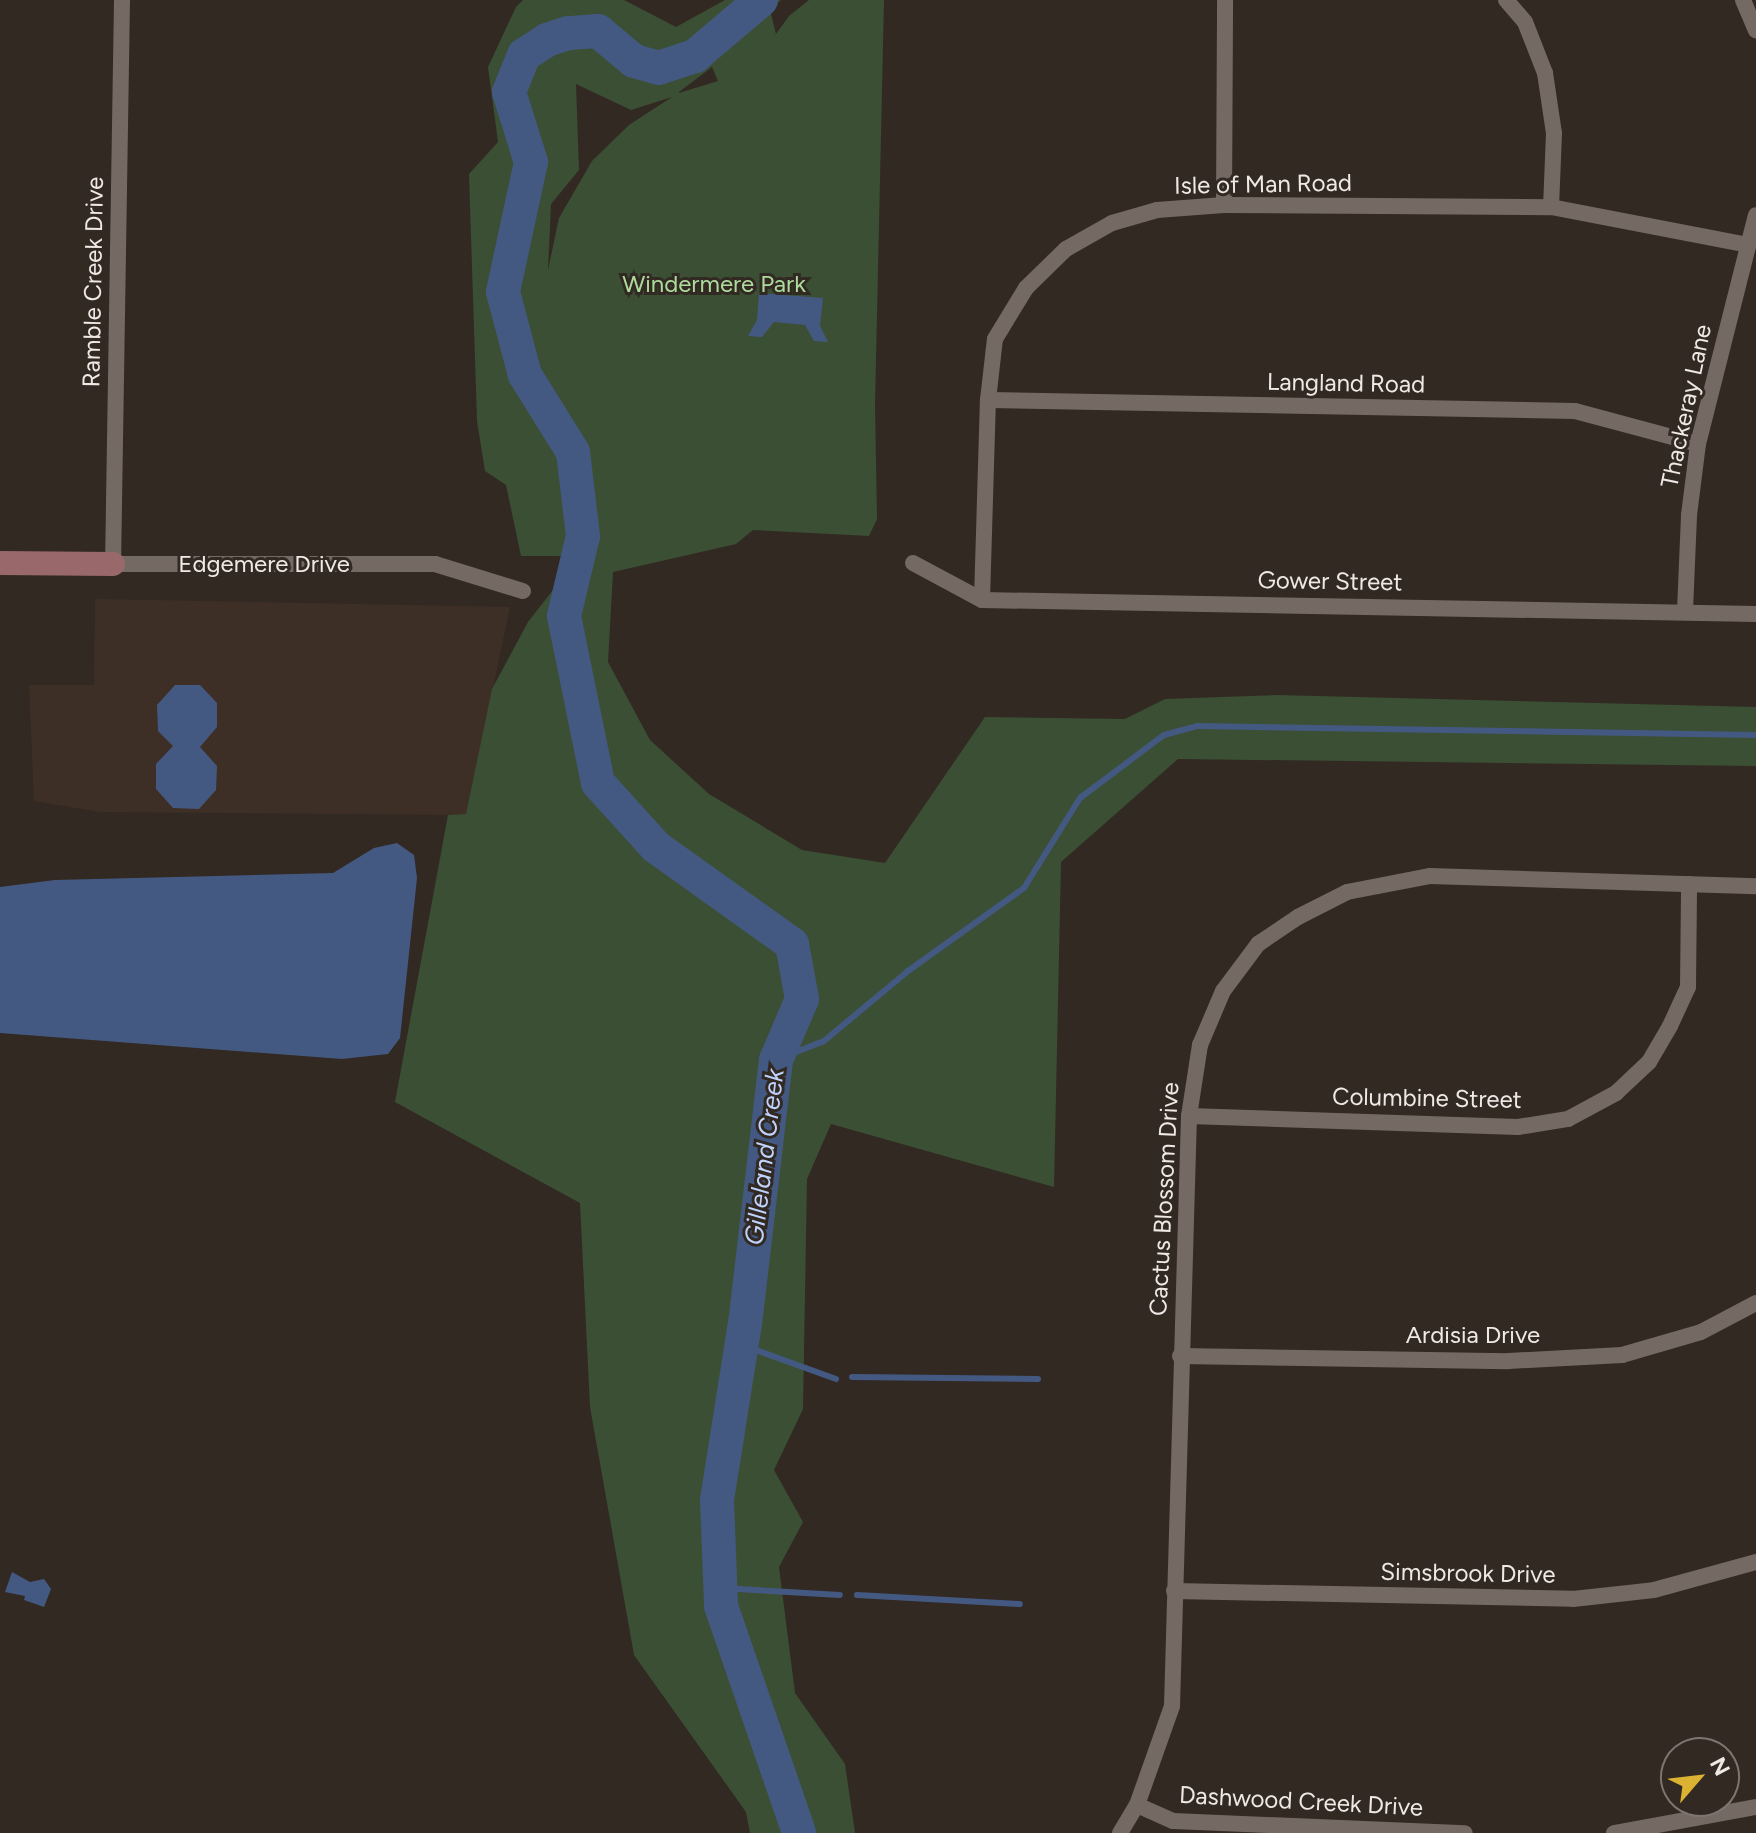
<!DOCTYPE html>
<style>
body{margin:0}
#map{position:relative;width:1756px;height:1833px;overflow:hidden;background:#322923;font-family:Figtree,sans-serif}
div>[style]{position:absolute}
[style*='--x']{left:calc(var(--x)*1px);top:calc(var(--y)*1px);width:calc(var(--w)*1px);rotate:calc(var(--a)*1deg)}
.built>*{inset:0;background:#3e2f26}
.green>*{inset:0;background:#3b4f34}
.water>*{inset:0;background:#445982}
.stream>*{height:6px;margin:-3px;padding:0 3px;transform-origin:3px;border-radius:3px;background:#445982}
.river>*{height:34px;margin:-17px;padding:0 17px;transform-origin:17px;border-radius:17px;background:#445982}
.street>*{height:16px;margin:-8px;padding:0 8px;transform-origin:8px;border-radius:8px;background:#746a63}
.secondary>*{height:24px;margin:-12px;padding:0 12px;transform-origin:12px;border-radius:12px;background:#99686a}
span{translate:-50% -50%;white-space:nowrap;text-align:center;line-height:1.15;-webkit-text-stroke:6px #322923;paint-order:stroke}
.street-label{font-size:24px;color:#efe8e5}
.park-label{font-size:24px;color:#acdc9c}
.water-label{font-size:26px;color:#bed4fc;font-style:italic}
.north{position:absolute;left:1660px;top:1737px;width:80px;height:80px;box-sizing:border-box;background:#322923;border:2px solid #7e7571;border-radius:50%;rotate:62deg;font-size:22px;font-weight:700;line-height:32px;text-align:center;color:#efe8e5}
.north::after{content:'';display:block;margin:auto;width:28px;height:36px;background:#dcb233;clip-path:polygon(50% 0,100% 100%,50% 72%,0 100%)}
</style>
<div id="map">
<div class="built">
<div style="clip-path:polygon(95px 599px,510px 607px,466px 815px,100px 812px,34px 801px,29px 685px,94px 685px)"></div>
</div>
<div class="green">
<div style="clip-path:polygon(evenodd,523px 0,624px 0,676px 27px,725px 0,781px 0,770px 10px,776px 34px,789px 16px,809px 0,884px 0,875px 404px,877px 519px,869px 536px,753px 530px,736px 544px,613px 572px,608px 662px,650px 740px,709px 794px,802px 850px,885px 863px,985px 717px,1125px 719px,1165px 699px,1276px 695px,1756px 707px,1756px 766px,1178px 759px,1061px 862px,1054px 1187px,831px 1124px,807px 1179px,803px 1409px,774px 1470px,803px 1522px,779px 1567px,795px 1693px,845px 1764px,855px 1833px,750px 1833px,746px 1812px,634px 1655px,590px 1407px,580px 1203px,395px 1102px,448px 815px,466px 814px,492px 689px,528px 622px,553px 590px,581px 577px,583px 556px,521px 556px,506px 485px,485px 471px,477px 421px,469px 174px,498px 142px,488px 67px,516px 7px,523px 0,712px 67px,718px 81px,679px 93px,679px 92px,712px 67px,523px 0,576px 84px,631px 110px,672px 97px,629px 125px,592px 161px,559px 218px,548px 270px,551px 204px,579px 170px,576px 84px)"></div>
</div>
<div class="water">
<div style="clip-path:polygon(759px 293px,823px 298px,820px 326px,828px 342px,814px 341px,805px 325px,774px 322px,762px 337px,748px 336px,757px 320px)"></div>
<div style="clip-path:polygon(175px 685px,200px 685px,217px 703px,217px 727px,200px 747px,217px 766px,216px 790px,199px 809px,173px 808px,156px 789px,156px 764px,173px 746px,158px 731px,157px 705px)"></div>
<div style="clip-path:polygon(397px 843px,414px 855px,417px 878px,400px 1038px,388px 1054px,342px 1059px,0 1033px,0 887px,55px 880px,333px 873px,374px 848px)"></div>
<div style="clip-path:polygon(12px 1572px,30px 1582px,44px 1579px,51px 1589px,44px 1607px,24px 1600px,25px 1596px,5px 1592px)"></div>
</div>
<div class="stream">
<div style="--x:776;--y:1060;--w:52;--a:-21.6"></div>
<div style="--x:824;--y:1041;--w:109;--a:-39.8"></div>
<div style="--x:908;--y:971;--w:143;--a:-35.6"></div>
<div style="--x:1024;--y:888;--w:106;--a:-58.1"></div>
<div style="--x:1080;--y:798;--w:105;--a:-36.9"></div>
<div style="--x:1164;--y:735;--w:34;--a:-15"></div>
<div style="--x:1197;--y:726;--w:559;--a:0.92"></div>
<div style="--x:742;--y:1345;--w:100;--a:19.9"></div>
<div style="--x:852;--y:1377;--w:186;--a:0.6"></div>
<div style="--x:720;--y:1588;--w:120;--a:3.3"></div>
<div style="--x:857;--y:1595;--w:163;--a:3.2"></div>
</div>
<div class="river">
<div style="--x:761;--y:0;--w:87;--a:139.7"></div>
<div style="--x:695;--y:56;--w:38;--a:162"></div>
<div style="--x:659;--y:68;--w:26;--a:-164"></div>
<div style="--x:634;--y:61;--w:47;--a:-140.2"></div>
<div style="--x:598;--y:31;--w:30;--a:176"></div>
<div style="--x:568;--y:33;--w:22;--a:162"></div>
<div style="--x:547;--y:40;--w:27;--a:147"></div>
<div style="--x:524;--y:55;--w:40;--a:112"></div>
<div style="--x:509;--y:92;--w:73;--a:72.6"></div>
<div style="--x:531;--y:162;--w:133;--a:102.2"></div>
<div style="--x:503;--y:292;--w:86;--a:75.2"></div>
<div style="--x:525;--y:375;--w:91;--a:58.1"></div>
<div style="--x:573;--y:452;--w:85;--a:83.2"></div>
<div style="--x:583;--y:536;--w:82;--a:103.4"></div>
<div style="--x:564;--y:616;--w:170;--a:78.5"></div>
<div style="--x:598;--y:783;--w:86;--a:47.8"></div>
<div style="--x:656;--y:847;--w:167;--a:35.5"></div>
<div style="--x:792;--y:944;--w:56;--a:79.7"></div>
<div style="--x:802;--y:999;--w:66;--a:113.1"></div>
<div style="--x:776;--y:1060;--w:265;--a:96.7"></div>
<div style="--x:745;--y:1323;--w:179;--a:99"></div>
<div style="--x:717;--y:1500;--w:106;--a:87.8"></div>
<div style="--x:721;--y:1606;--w:240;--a:71"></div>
</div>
<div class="street">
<div style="--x:122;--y:0;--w:564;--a:90.91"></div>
<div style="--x:113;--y:564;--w:322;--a:0"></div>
<div style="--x:435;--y:564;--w:92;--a:17.1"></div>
<div style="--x:1506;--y:0;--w:29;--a:49"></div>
<div style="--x:1525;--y:22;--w:55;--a:68.6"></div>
<div style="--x:1545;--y:73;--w:61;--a:81.5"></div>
<div style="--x:1554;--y:133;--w:74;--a:92.3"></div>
<div style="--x:1743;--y:0;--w:33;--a:67"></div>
<div style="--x:1224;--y:205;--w:205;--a:-89.7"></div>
<div style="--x:988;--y:400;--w:587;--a:1.07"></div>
<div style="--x:1575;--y:411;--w:127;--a:15"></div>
<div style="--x:913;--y:563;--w:78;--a:28.2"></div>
<div style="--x:982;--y:600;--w:774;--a:1.04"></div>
<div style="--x:982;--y:600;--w:200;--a:-88.3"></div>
<div style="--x:988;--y:400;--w:61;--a:-83.5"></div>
<div style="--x:995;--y:339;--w:60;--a:-58.7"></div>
<div style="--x:1026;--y:288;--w:56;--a:-44.3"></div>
<div style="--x:1066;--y:249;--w:53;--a:-29.5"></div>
<div style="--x:1112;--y:223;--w:47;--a:-16.1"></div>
<div style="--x:1157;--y:210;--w:67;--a:-4.3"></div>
<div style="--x:1224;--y:205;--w:327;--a:0.4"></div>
<div style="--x:1551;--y:207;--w:201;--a:10.9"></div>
<div style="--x:1685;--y:611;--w:96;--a:-87.6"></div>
<div style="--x:1689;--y:515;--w:72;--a:-82.8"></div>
<div style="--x:1698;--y:444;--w:236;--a:-75.8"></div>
<div style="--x:1189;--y:1116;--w:329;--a:1.9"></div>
<div style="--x:1518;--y:1127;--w:51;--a:-9.1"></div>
<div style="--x:1568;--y:1119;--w:55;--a:-28.4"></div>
<div style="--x:1616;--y:1093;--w:45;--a:-43.2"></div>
<div style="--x:1649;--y:1062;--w:42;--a:-59.7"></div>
<div style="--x:1670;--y:1026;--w:43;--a:-65.2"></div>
<div style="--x:1688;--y:987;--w:103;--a:-89.4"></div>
<div style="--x:1180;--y:1356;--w:328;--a:0.9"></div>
<div style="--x:1508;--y:1361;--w:114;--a:-3"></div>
<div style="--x:1622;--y:1355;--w:82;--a:-16.2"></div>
<div style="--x:1701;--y:1332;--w:62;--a:-27.8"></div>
<div style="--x:1174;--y:1591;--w:399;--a:1.1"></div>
<div style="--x:1573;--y:1599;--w:81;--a:-6.3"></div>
<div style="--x:1654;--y:1590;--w:106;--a:-15.4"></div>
<div style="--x:1137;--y:1805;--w:39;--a:24"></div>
<div style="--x:1173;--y:1821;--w:292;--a:2.4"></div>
<div style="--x:1120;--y:1833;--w:33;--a:-59"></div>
<div style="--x:1137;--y:1805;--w:105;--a:-70.5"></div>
<div style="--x:1172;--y:1706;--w:590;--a:-88.35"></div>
<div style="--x:1189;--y:1116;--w:72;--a:-81.2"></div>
<div style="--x:1200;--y:1045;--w:59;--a:-66.9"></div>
<div style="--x:1223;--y:991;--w:59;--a:-53.3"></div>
<div style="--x:1258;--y:944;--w:48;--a:-34"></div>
<div style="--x:1298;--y:917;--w:55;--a:-27"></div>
<div style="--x:1347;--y:892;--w:85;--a:-10.9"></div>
<div style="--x:1430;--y:876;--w:326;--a:1.8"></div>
<div style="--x:1614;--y:1833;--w:144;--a:-10.4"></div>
</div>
<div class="secondary">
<div style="--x:0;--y:563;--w:113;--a:0.5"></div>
</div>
<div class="street-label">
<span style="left:1263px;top:184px;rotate:-1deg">Isle of Man Road</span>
<span style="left:93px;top:282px;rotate:-89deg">Ramble Creek Drive</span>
<span style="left:1346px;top:383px;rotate:1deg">Langland Road</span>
<span style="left:1686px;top:406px;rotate:-78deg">Thackeray Lane</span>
<span style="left:264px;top:564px">Edgemere Drive</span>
<span style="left:1330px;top:581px;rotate:1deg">Gower Street</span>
<span style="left:1427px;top:1098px;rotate:1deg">Columbine Street</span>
<span style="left:1164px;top:1199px;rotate:-87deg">Cactus Blossom Drive</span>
<span style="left:1473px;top:1335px">Ardisia Drive</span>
<span style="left:1468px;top:1573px;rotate:1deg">Simsbrook Drive</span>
<span style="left:1301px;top:1801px;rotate:3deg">Dashwood Creek Drive</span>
</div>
<div class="park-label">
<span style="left:714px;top:284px">Windermere Park</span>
</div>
<div class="water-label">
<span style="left:765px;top:1157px;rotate:-83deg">Gilleland Creek</span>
</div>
<div class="north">N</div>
</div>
